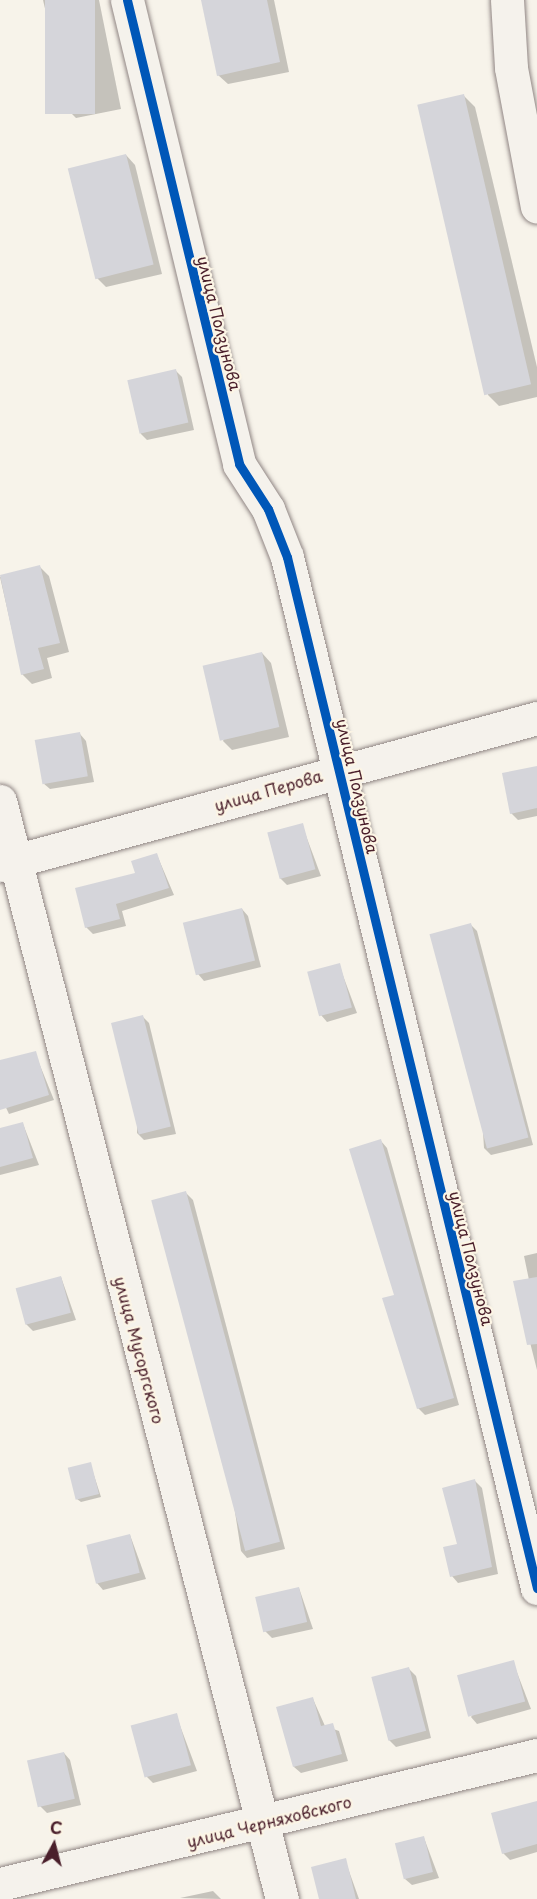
<!DOCTYPE html>
<meta charset="utf-8">
<style>
body{margin:0}
#map{position:relative;width:537px;height:1899px;overflow:hidden;background:#f7f3ea;font-family:"Playpen Sans",sans-serif}
div>[style]{position:absolute}
[style*='--x']{left:calc(var(--x)*1px);top:calc(var(--y)*1px);width:calc(var(--w)*1px);rotate:calc(var(--a)*1deg)}
.shadow>*{inset:0;background:#0003}
.building>*{inset:0;background:#d5d5da;transform-origin:0 0}
.roads{filter:drop-shadow(0 0 2px #908684) drop-shadow(0 0 2px #908684)}
.minor>*{height:33px;margin:-16.5px;padding:0 16.5px;transform-origin:16.5px;border-radius:16.5px;background:#f5f2ec}
.cycleway>*{height:9px;margin:-4.5px;padding:0 4.5px;transform-origin:4.5px;border-radius:4.5px;background:#0057b8}
span{translate:-50% -50%;white-space:nowrap;text-align:center;line-height:1.15;-webkit-text-stroke:4.5px #fcf5e5;paint-order:stroke}
.street-label{font-size:16px;color:#4a1f2b}
.north{position:absolute;left:24px;top:1815px;width:60px;height:60px;-webkit-text-stroke:4px #fcf5e5;paint-order:stroke;rotate:7deg;font-size:16px;font-weight:700;line-height:24px;text-align:center;color:#4a1f2b}
.north::after{content:'';display:block;margin:auto;width:21px;height:27px;background:#4a1f2b;clip-path:polygon(50% 0,100% 100%,50% 72%,0 100%)}
</style>
<div id="map">
<div class="shadow">
<div style="clip-path:polygon(43px 0,99px 0,121px 109px,76px 118px,69px 111px)"></div>
<div style="clip-path:polygon(203px 0,274px 0,289px 72px,228px 84px,218px 75px)"></div>
<div style="clip-path:polygon(463px 95px,475px 107px,537px 367px,537px 397px,499px 406px,488px 395px)"></div>
<div style="clip-path:polygon(126px 155px,135px 165px,162px 274px,106px 287px,97px 278px)"></div>
<div style="clip-path:polygon(175px 370px,182px 377px,194px 430px,147px 440px,141px 434px,129px 381px)"></div>
<div style="clip-path:polygon(40px 567px,49px 576px,69px 652px,47px 658px,52px 678px,32px 684px,22px 674px,0 577px)"></div>
<div style="clip-path:polygon(262px 653px,271px 663px,289px 737px,232px 750px,223px 741px)"></div>
<div style="clip-path:polygon(80px 734px,86px 741px,94px 782px,50px 789px,43px 783px)"></div>
<div style="clip-path:polygon(537px 767px,537px 816px,518px 820px,511px 813px)"></div>
<div style="clip-path:polygon(302px 825px,321px 876px,287px 885px,280px 878px)"></div>
<div style="clip-path:polygon(157px 855px,174px 895px,122px 911px,126px 926px,93px 934px,86px 927px)"></div>
<div style="clip-path:polygon(242px 909px,248px 916px,261px 967px,204px 981px,198px 974px)"></div>
<div style="clip-path:polygon(470px 924px,477px 931px,533px 1145px,491px 1155px,484px 1148px)"></div>
<div style="clip-path:polygon(339px 965px,357px 1013px,327px 1022px,321px 1015px)"></div>
<div style="clip-path:polygon(142px 1016px,149px 1023px,176px 1134px,144px 1140px,137px 1133px)"></div>
<div style="clip-path:polygon(35px 1053px,54px 1100px,9px 1114px,0 1095px,0 1061px)"></div>
<div style="clip-path:polygon(23px 1124px,39px 1165px,0 1175px,0 1130px)"></div>
<div style="clip-path:polygon(381px 1141px,387px 1148px,459px 1405px,425px 1415px,418px 1408px,396px 1296px)"></div>
<div style="clip-path:polygon(186px 1193px,193px 1200px,285px 1549px,247px 1558px,241px 1551px)"></div>
<div style="clip-path:polygon(537px 1253px,537px 1370px,515px 1283px,529px 1280px,524px 1256px)"></div>
<div style="clip-path:polygon(61px 1277px,76px 1320px,33px 1331px,26px 1324px)"></div>
<div style="clip-path:polygon(90px 1463px,101px 1497px,81px 1502px,77px 1499px)"></div>
<div style="clip-path:polygon(475px 1481px,482px 1488px,498px 1574px,458px 1583px,452px 1576px)"></div>
<div style="clip-path:polygon(130px 1535px,146px 1579px,103px 1590px,97px 1583px)"></div>
<div style="clip-path:polygon(299px 1588px,313px 1629px,272px 1638px,265px 1631px)"></div>
<div style="clip-path:polygon(513px 1662px,531px 1709px,477px 1724px,471px 1717px)"></div>
<div style="clip-path:polygon(409px 1669px,416px 1676px,431px 1738px,396px 1747px,389px 1740px)"></div>
<div style="clip-path:polygon(313px 1699px,325px 1726px,339px 1731px,348px 1761px,301px 1773px,294px 1767px)"></div>
<div style="clip-path:polygon(176px 1715px,197px 1771px,153px 1783px,146px 1776px)"></div>
<div style="clip-path:polygon(64px 1753px,70px 1760px,81px 1805px,47px 1813px,40px 1806px)"></div>
<div style="clip-path:polygon(537px 1802px,537px 1852px,510px 1860px,503px 1853px)"></div>
<div style="clip-path:polygon(424px 1838px,439px 1878px,412px 1885px,405px 1879px)"></div>
<div style="clip-path:polygon(345px 1860px,359px 1899px,321px 1899px)"></div>
<div style="clip-path:polygon(213px 1891px,221px 1899px,180px 1898px)"></div>
</div>
<div class="building">
<div style="left:45px;top:0;width:50px;height:114px"></div>
<div style="clip-path:polygon(201px 0,267px 0,280px 62px,217px 76px)"></div>
<div style="left:464px;top:94px;width:298px;height:48px;rotate:77deg"></div>
<div style="left:126px;top:154px;width:114px;height:60px;rotate:76deg"></div>
<div style="left:176px;top:369px;width:55px;height:50px;rotate:77deg"></div>
<div style="clip-path:polygon(40px 565px,60px 643px,38px 648px,44px 669px,21px 675px,0 575px)"></div>
<div style="left:262px;top:652px;width:77px;height:61px;rotate:77deg"></div>
<div style="left:80px;top:732px;width:45px;height:46px;rotate:80deg"></div>
<div style="clip-path:polygon(537px 766px,537px 808px,510px 814px,502px 773px)"></div>
<div style="left:303px;top:823px;width:48px;height:37px;rotate:75deg"></div>
<div style="clip-path:polygon(157px 853px,169px 888px,116px 904px,120px 919px,85px 928px,75px 888px,135px 873px,131px 861px)"></div>
<div style="left:242px;top:908px;width:54px;height:61px;rotate:76deg"></div>
<div style="left:471px;top:923px;width:222px;height:43px;rotate:75deg"></div>
<div style="left:340px;top:963px;width:46px;height:34px;rotate:75deg"></div>
<div style="left:143px;top:1015px;width:115px;height:33px;rotate:76deg"></div>
<div style="clip-path:polygon(36px 1051px,49px 1095px,0 1110px,0 1060px)"></div>
<div style="clip-path:polygon(23px 1122px,33px 1158px,0 1167px,0 1128px)"></div>
<div style="clip-path:polygon(381px 1139px,454px 1398px,417px 1409px,382px 1298px,394px 1295px,349px 1149px)"></div>
<div style="left:186px;top:1191px;width:363px;height:36px;rotate:75deg"></div>
<div style="left:61px;top:1276px;width:38px;height:47px;rotate:75deg"></div>
<div style="clip-path:polygon(537px 1277px,537px 1344px,527px 1345px,513px 1281px)"></div>
<div style="left:91px;top:1462px;width:33px;height:24px;rotate:76deg"></div>
<div style="clip-path:polygon(475px 1479px,492px 1567px,450px 1577px,443px 1547px,457px 1544px,442px 1488px)"></div>
<div style="left:130px;top:1534px;width:40px;height:45px;rotate:76deg"></div>
<div style="left:299px;top:1587px;width:36px;height:45px;rotate:77deg"></div>
<div style="left:514px;top:1660px;width:43px;height:59px;rotate:75deg"></div>
<div style="left:409px;top:1667px;width:66px;height:39px;rotate:75deg"></div>
<div style="clip-path:polygon(313px 1697px,321px 1726px,333px 1723px,342px 1754px,293px 1767px,276px 1707px)"></div>
<div style="left:177px;top:1713px;width:54px;height:48px;rotate:75deg"></div>
<div style="left:64px;top:1752px;width:48px;height:38px;rotate:77deg"></div>
<div style="clip-path:polygon(537px 1801px,537px 1844px,502px 1854px,491px 1813px)"></div>
<div style="left:424px;top:1836px;width:37px;height:30px;rotate:76deg"></div>
<div style="clip-path:polygon(346px 1858px,356px 1899px,319px 1899px,311px 1867px)"></div>
</div>
<div class="roads">
<div class="minor">
<div style="--x:127;--y:0;--w:477;--a:76.4"></div>
<div style="--x:239;--y:464;--w:54;--a:57.2"></div>
<div style="--x:268;--y:509;--w:52;--a:68.4"></div>
<div style="--x:287;--y:557;--w:1061;--a:76.37"></div>
<div style="--x:507;--y:0;--w:68;--a:86.6"></div>
<div style="--x:511;--y:68;--w:141;--a:79.4"></div>
<div style="--x:0;--y:801;--w:1134;--a:75.6"></div>
<div style="--x:0;--y:865;--w:557;--a:-15.31"></div>
<div style="--x:0;--y:1884;--w:552;--a:-13.51"></div>
</div>
</div>
<div class="cycleway">
<div style="--x:127;--y:0;--w:477;--a:76.4"></div>
<div style="--x:239;--y:464;--w:54;--a:57.2"></div>
<div style="--x:268;--y:509;--w:52;--a:68.4"></div>
<div style="--x:287;--y:557;--w:1061;--a:76.37"></div>
</div>
<div class="street-label">
<span style="left:220px;top:323px;rotate:76deg">улица Ползунова</span>
<span style="left:358px;top:786px;rotate:77deg">улица Ползунова</span>
<span style="left:268px;top:790px;rotate:-16deg">улица Перова</span>
<span style="left:472px;top:1258px;rotate:76deg">улица Ползунова</span>
<span style="left:140px;top:1350px;rotate:75deg">улица Мусоргского</span>
<span style="left:269px;top:1821px;rotate:-14deg">улица Черняховского</span>
</div>
<div class="north">С</div>
</div>
